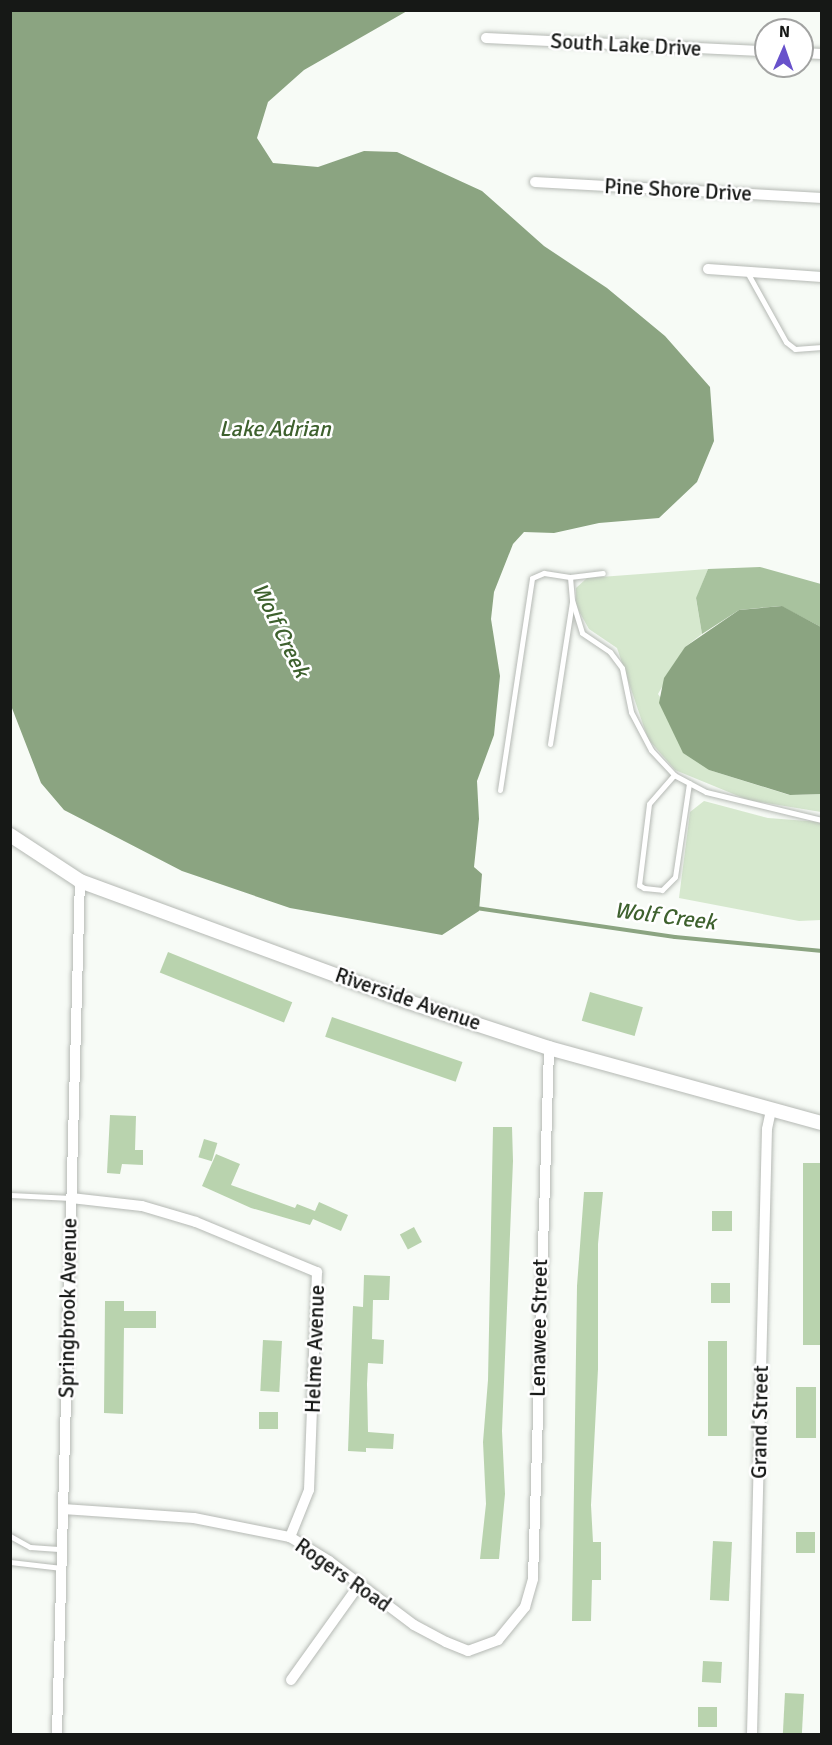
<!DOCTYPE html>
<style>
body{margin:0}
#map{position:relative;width:832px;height:1745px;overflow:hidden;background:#f7fbf6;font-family:Signika,sans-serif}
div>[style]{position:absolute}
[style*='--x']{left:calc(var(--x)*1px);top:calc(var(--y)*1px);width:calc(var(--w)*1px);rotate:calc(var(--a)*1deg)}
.green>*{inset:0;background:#d6e8ce}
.forest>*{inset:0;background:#a8c29e}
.water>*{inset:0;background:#8ba481}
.stream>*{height:4px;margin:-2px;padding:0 2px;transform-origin:2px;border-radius:2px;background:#8ba481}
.building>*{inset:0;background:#b9d3ae;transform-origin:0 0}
.roads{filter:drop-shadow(0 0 2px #b5b9b4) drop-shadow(0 0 2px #b5b9b4)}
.service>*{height:5px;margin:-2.5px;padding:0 2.5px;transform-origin:2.5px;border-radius:2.5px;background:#fff}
.minor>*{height:10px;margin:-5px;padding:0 5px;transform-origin:5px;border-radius:5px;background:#fff}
.tertiary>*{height:14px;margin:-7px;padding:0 7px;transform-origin:7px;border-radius:7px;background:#fff}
span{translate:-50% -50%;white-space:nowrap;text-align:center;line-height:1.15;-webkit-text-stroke:5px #fff;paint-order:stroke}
.street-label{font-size:21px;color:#161816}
.water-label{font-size:22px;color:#3e612e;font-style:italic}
.frame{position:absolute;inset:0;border:12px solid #161816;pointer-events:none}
.north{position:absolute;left:754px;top:18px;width:60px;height:60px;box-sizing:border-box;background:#fff;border:2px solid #a2a3a2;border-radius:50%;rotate:2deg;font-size:16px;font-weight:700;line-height:24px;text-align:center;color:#161816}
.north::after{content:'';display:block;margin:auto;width:21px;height:27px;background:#6852cb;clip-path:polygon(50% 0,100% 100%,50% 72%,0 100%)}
</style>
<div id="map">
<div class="green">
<div style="clip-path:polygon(708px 569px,696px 599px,702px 634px,685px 647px,658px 694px,709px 770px,789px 795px,821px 794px,821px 812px,748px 800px,675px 770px,648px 739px,617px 648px,589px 629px,576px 606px,576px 588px,587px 578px)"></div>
<div style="clip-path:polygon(704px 801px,768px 818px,821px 822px,821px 920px,799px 921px,679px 898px,690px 812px)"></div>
</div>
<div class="forest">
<div style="clip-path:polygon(760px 567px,821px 584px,821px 627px,781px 606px,739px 610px,702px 634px,696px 598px,708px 569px)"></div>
</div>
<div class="water">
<div style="clip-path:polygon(11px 10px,407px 11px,304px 70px,268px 102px,257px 138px,273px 163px,318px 167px,364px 151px,397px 152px,482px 191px,544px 246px,607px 288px,665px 336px,710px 387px,714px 441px,697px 482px,659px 518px,599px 523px,554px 533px,524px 532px,513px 544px,494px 592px,491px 619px,500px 676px,494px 735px,477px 781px,479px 819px,474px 867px,482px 874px,479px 911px,442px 935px,290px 908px,182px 871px,64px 810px,41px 783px,10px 703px)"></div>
<div style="clip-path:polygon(782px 606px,821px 627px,821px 794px,790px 795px,709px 770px,683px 753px,659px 703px,664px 678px,685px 647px,739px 610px)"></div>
</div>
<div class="stream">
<div style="--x:476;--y:908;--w:201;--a:8.3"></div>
<div style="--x:675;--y:937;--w:148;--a:5.4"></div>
</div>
<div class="building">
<div style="left:168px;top:952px;width:134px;height:22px;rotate:22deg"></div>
<div style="left:590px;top:992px;width:55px;height:30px;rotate:16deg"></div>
<div style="left:332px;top:1017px;width:138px;height:21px;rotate:19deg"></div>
<div style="clip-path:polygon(110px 1115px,136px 1116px,135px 1150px,143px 1150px,143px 1165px,122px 1164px,120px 1174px,107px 1173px)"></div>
<div style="clip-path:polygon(493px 1127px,512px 1127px,513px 1161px,502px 1431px,505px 1494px,499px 1559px,480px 1559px,486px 1504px,483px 1442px,488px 1380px)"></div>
<div style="left:204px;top:1139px;width:14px;height:19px;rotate:17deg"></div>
<div style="clip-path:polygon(216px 1154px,240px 1164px,231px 1185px,295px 1208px,297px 1204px,315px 1211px,319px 1202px,348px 1215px,341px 1231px,313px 1219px,310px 1225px,251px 1208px,202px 1186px)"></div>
<div style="left:803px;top:1163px;width:19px;height:182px"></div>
<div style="clip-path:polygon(584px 1192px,603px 1192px,598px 1244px,598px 1369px,591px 1505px,593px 1542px,601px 1542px,601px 1580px,592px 1580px,591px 1621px,572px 1621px,577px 1286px)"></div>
<div style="left:712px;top:1211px;width:20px;height:20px"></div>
<div style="left:414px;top:1227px;width:17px;height:16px;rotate:62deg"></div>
<div style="clip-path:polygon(364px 1275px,390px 1276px,389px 1300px,373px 1300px,372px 1339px,384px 1340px,383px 1364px,368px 1363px,367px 1384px,368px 1432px,394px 1434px,393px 1449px,366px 1448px,366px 1452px,348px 1451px,353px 1306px,363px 1307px)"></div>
<div style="left:711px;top:1283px;width:19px;height:20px"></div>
<div style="clip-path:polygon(105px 1301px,124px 1301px,124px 1311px,156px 1311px,156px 1328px,124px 1328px,123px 1414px,104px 1413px)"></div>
<div style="left:263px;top:1340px;width:19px;height:51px;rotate:3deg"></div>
<div style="left:708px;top:1341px;width:19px;height:95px"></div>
<div style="left:796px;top:1387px;width:20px;height:51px"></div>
<div style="left:259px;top:1412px;width:19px;height:17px"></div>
<div style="left:796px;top:1532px;width:19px;height:21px"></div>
<div style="left:713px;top:1541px;width:19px;height:59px;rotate:3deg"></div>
<div style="left:703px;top:1661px;width:19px;height:21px;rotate:3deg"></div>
<div style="left:785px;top:1693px;width:19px;height:41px;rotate:3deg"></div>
<div style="left:698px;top:1707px;width:19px;height:20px"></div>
</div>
<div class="roads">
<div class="service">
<div style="--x:747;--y:272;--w:80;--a:60.9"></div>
<div style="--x:786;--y:342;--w:11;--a:38"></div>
<div style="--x:795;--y:349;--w:27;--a:-4"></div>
<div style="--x:570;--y:577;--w:23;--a:85"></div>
<div style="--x:572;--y:600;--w:34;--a:73"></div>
<div style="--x:582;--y:633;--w:34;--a:34"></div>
<div style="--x:610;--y:652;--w:20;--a:53"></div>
<div style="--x:622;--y:668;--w:45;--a:78.4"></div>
<div style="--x:631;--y:712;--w:43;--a:62.2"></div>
<div style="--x:651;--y:750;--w:34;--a:47"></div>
<div style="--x:674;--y:775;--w:36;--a:28"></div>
<div style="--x:706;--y:792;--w:119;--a:13.6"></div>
<div style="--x:550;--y:744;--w:144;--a:-81.2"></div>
<div style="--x:674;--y:775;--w:38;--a:131"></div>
<div style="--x:649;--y:804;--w:82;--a:97"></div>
<div style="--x:639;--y:885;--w:6;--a:31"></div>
<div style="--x:644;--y:888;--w:18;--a:6"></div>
<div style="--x:662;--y:890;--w:18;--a:-45"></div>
<div style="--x:675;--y:877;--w:95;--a:-81.5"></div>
<div style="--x:500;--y:790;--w:214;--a:-81.4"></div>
<div style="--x:532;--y:578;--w:13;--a:-23"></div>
<div style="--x:544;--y:573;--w:26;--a:9"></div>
<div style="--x:570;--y:577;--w:33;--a:-7"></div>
<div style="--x:10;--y:1195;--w:61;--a:2.8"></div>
<div style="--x:10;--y:1536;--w:23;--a:29"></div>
<div style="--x:30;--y:1547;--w:32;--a:4"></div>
<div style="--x:10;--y:1562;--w:52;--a:6.6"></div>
</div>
<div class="minor">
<div style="--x:486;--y:38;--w:280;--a:2.7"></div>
<div style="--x:802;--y:53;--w:20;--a:3"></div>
<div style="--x:535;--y:182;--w:287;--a:3.2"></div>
<div style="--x:708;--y:269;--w:114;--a:4"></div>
<div style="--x:71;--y:1198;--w:71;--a:6.4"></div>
<div style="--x:142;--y:1206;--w:56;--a:16.5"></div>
<div style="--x:196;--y:1222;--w:131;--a:22.5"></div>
<div style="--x:317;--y:1272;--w:218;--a:92.1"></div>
<div style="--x:309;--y:1490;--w:51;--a:112"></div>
<div style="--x:63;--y:1509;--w:131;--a:3.9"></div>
<div style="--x:194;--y:1518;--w:98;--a:11.2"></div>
<div style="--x:290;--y:1537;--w:46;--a:31.6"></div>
<div style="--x:329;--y:1561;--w:106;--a:37"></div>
<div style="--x:414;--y:1625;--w:36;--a:28"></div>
<div style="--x:446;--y:1642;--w:24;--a:22"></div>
<div style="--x:468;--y:1651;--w:32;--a:-20"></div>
<div style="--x:498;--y:1640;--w:43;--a:-50.7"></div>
<div style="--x:525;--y:1607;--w:29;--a:-74"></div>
<div style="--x:533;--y:1579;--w:531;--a:-88.27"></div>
<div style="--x:291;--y:1680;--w:117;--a:-54.4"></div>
<div style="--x:57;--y:1734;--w:853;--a:-88.46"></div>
<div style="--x:752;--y:1734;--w:605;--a:-88.58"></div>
<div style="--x:767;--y:1129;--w:19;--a:-78"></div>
</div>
<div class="tertiary">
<div style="--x:10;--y:835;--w:84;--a:33.3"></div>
<div style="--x:80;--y:881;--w:347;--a:20.2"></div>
<div style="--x:406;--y:1001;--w:151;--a:18.2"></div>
<div style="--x:549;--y:1048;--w:283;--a:15.4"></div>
</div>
</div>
<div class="street-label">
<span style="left:626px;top:45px;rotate:3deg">South Lake Drive</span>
<span style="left:678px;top:190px;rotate:3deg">Pine Shore Drive</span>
<span style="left:408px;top:999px;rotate:19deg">Riverside Avenue</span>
<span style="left:68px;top:1308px;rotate:-89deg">Springbrook Avenue</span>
<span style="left:539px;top:1328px;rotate:-89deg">Lenawee Street</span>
<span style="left:315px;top:1349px;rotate:-88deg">Helme Avenue</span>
<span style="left:760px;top:1422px;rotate:-89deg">Grand Street</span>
<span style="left:343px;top:1575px;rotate:35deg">Rogers Road</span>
</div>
<div class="water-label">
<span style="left:275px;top:429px">Lake Adrian</span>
<span style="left:281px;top:630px;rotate:64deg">Wolf Creek</span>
<span style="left:665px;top:916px;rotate:7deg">Wolf Creek</span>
</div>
<div class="frame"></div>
<div class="north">N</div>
</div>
